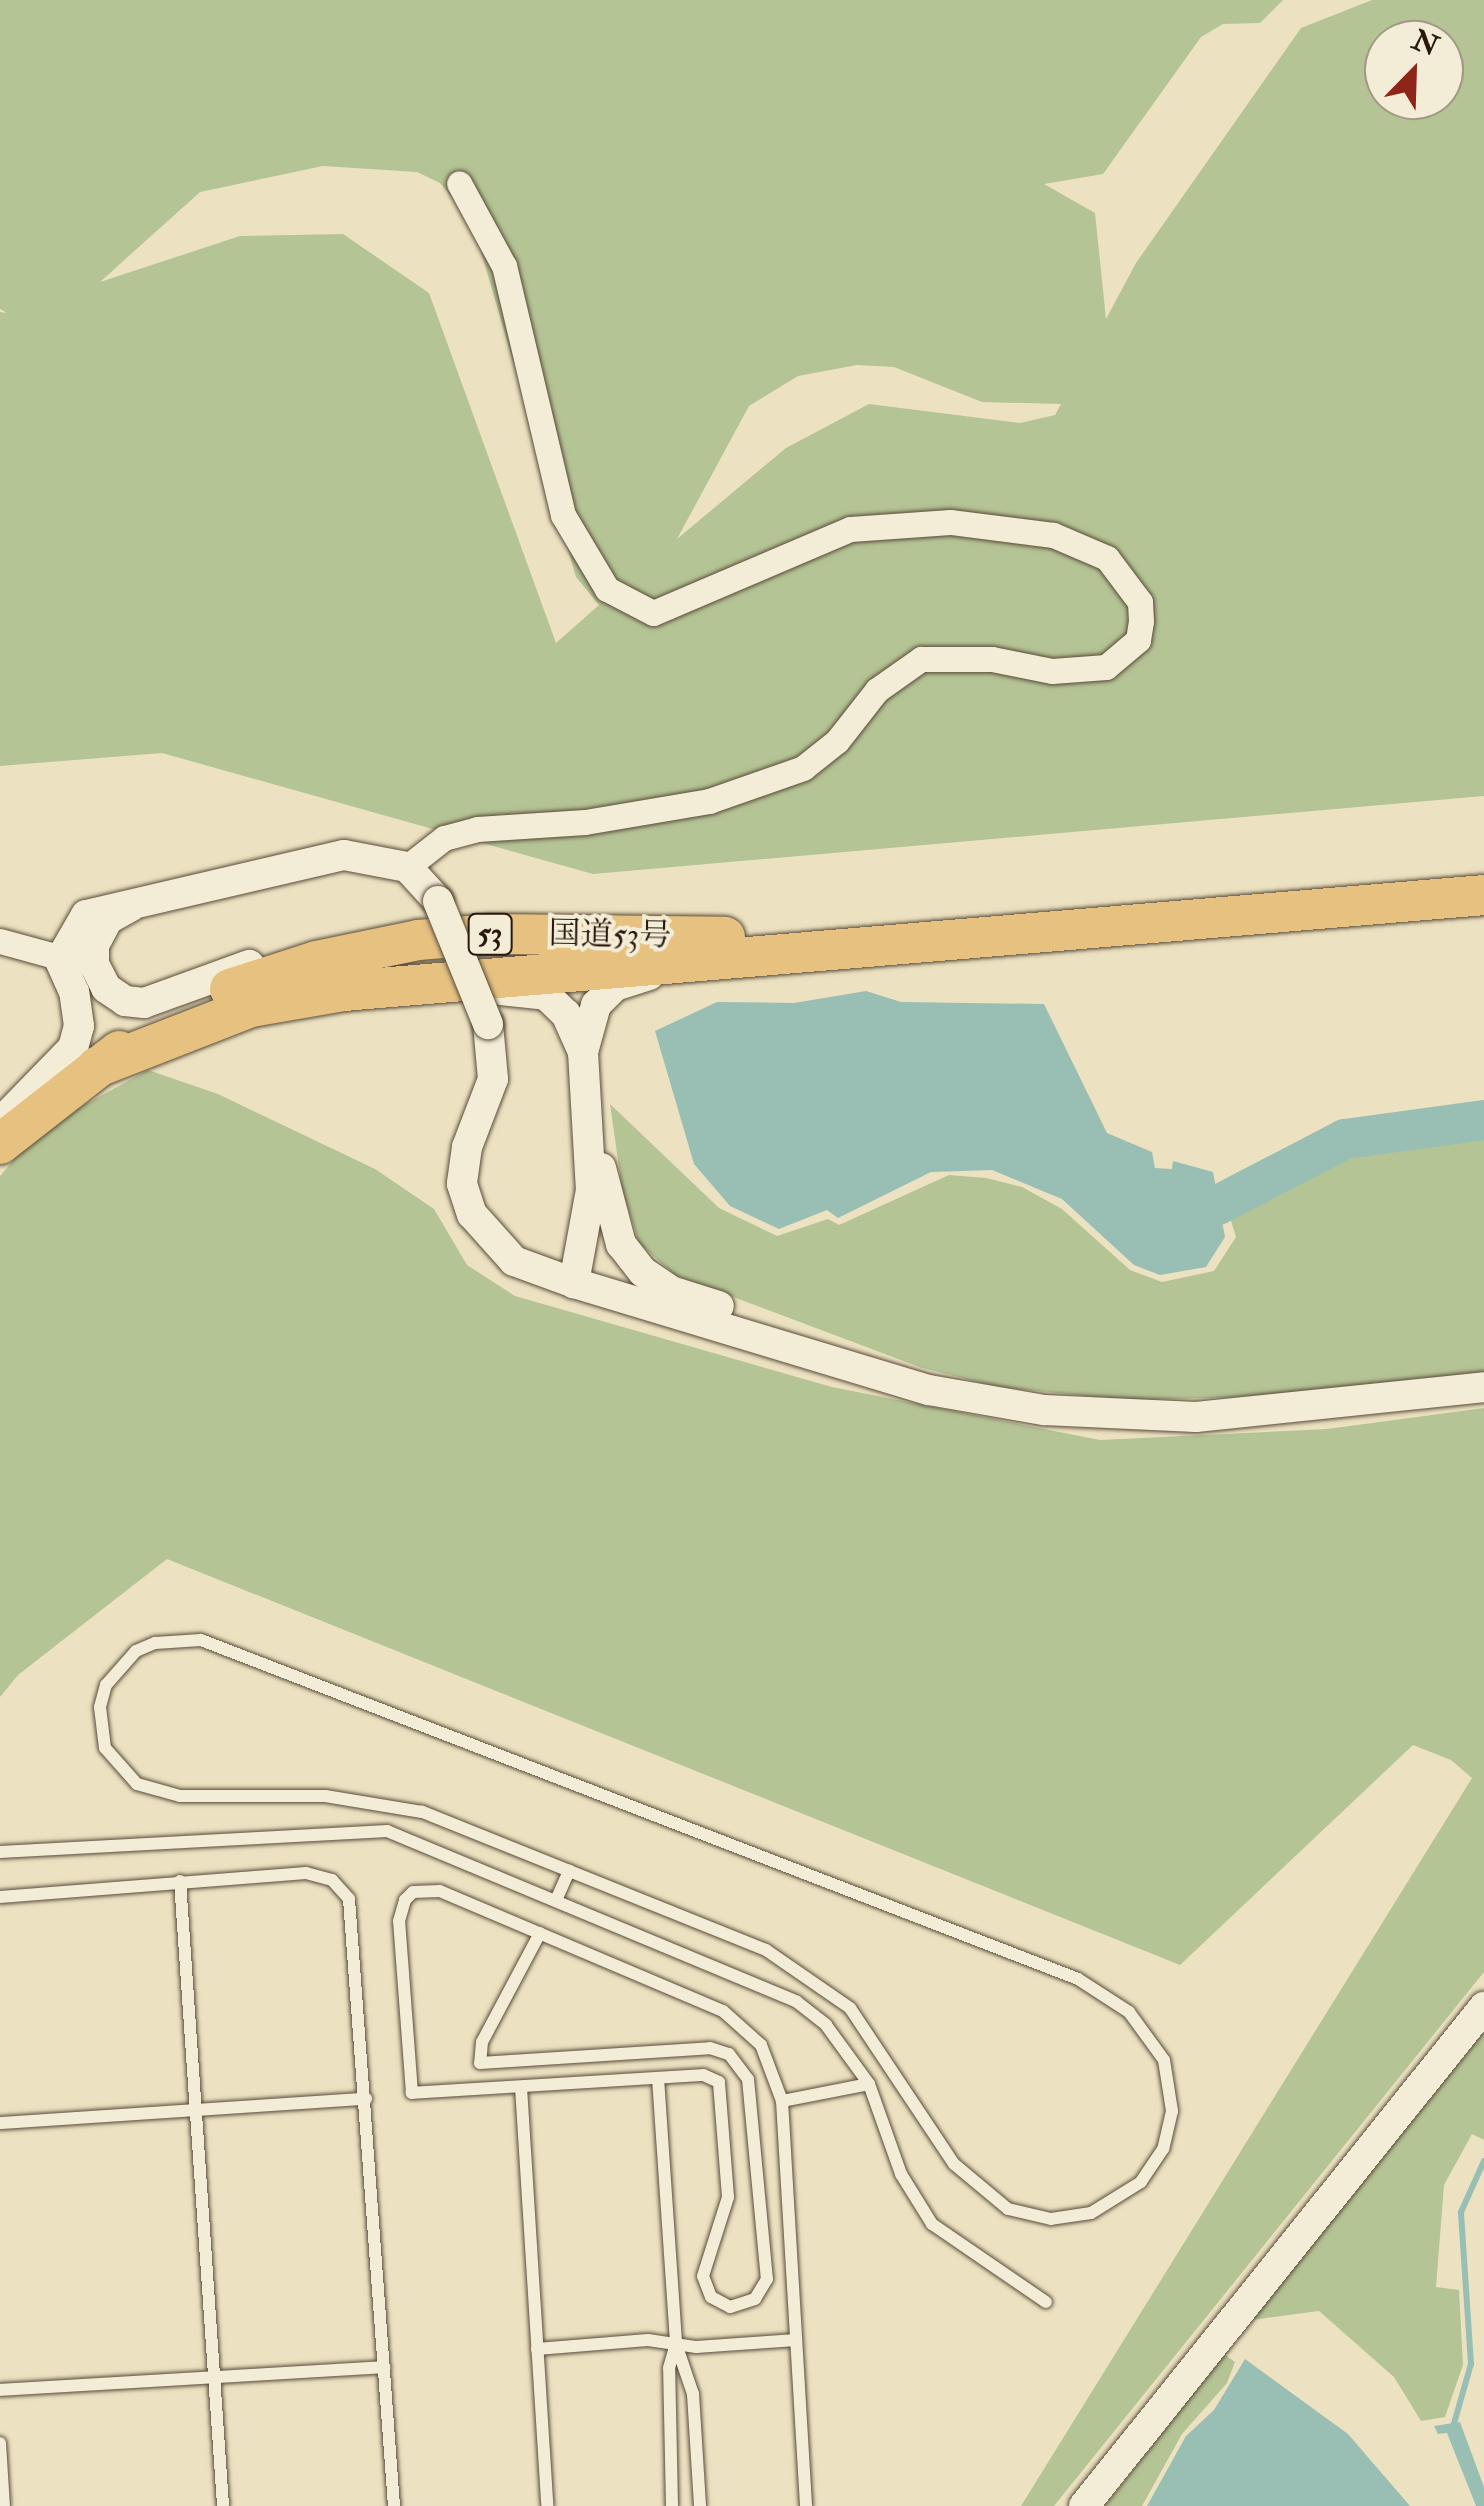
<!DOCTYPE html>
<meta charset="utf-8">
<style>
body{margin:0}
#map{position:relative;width:1484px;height:2506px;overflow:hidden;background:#ece2c1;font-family:"IM FELL Double Pica","Noto Serif JP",serif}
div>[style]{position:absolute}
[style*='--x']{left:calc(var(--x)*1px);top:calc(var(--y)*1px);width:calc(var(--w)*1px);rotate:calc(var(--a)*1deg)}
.green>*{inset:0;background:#b5c495}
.water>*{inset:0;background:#99beb3}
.stream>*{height:6px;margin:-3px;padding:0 3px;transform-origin:3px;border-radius:3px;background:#99beb3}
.river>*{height:40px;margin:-20px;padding:0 20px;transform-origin:20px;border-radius:20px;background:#99beb3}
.roads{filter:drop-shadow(0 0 2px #594b39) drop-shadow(0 0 2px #594b39)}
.service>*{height:12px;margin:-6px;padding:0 6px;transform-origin:6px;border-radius:6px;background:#f3ecd7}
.minor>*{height:25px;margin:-12.5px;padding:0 12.5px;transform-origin:12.5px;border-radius:12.5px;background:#f3ecd7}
.tertiary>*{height:30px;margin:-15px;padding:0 15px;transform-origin:15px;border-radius:15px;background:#f3ecd7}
.trunk>*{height:40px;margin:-20px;padding:0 20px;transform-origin:20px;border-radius:20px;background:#e6c180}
.bridges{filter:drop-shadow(0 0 2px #594b39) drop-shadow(0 0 2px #594b39)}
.tertiary-bridge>*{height:30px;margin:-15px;padding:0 15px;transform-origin:15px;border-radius:15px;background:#f3ecd7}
span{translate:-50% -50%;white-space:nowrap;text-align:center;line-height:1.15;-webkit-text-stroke:8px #f3ecd7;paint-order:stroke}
.shield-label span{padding:2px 8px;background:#f3ecd7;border:2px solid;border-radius:8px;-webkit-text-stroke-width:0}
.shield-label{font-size:30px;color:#28190c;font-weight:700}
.street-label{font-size:32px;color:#28190c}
.north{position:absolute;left:1364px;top:20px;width:100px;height:100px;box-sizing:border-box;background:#f3ecd7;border:2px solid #a29886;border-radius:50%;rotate:23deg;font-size:28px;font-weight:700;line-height:40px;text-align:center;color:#28190c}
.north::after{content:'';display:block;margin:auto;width:35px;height:45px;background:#8f2418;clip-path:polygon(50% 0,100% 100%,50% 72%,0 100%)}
</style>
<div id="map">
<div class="green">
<div style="clip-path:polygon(evenodd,0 0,1283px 0,1260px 23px,1223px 24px,1201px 37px,1103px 174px,1044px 184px,1095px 213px,1106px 319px,1136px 263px,1301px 28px,1372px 0,1484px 0,1484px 796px,593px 874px,162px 753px,0 766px,0 312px,7px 313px,0 309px,0 0,1384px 40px,1444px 40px,1444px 100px,1384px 100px,1384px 40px,0 0,323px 166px,417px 172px,440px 183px,472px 221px,576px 577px,599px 605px,556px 643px,429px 293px,343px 234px,240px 236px,100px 282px,200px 192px,323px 166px,0 0,857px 365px,894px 367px,982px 402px,1061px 404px,1055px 415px,1020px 423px,869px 404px,786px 448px,677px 539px,749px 406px,798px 376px,857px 365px)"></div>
<div style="clip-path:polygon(148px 1070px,218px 1094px,375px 1169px,434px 1209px,467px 1265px,515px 1296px,832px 1387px,1100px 1440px,1327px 1429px,1484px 1408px,1484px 1972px,1054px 2506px,1021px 2506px,1472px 1778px,1451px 1760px,1413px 1745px,1180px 1965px,167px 1559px,18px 1675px,0 1697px,0 1176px,40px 1129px)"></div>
<div style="clip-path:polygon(610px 1104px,719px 1208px,777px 1236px,828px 1219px,839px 1225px,949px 1175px,986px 1178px,1022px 1187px,1062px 1209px,1130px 1270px,1162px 1282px,1214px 1271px,1236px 1237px,1228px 1211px,1352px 1148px,1484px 1132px,1484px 1372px,1248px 1397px,1127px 1400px,999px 1387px,922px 1368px,675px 1275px,639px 1243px,622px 1188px)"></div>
<div style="clip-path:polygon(1484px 2032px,1484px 2140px,1472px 2134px,1444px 2185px,1436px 2287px,1459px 2290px,1463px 2365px,1445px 2417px,1421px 2421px,1394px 2377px,1319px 2311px,1251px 2320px)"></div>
<div style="clip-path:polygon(1224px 2354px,1235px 2362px,1227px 2383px,1182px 2434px,1142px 2506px,1105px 2506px)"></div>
</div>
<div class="water">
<div style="clip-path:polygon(866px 991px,901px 1002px,1044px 1004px,1107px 1133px,1152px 1152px,1155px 1168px,1172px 1169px,1173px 1161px,1213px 1172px,1225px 1237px,1206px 1267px,1160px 1275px,1134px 1265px,1062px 1199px,992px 1170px,931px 1172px,838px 1218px,827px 1210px,779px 1229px,730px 1206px,694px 1164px,655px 1031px,717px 1002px,794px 1003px)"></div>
<div style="clip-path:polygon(1245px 2359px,1348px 2434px,1410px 2506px,1147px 2506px,1186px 2436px,1214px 2410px)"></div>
<div style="clip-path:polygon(1460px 2422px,1484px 2487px,1484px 2506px,1476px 2506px,1447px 2433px,1438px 2434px,1434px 2426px)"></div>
</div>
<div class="stream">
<div style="--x:1453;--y:2427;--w:66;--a:-74.1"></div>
<div style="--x:1471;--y:2364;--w:152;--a:-93.8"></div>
<div style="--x:1461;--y:2212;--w:56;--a:-65.7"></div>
</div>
<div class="river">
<div style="--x:1218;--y:1205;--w:143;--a:-27.5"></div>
<div style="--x:1345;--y:1139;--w:140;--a:-7.8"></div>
</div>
<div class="roads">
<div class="service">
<div style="--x:201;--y:1640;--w:940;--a:21.13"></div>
<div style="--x:1078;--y:1979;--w:61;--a:32.9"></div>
<div style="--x:1129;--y:2012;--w:59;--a:53.9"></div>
<div style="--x:1164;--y:2060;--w:52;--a:81.1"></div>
<div style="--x:1172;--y:2111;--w:39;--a:103"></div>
<div style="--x:1163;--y:2149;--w:40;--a:124"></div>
<div style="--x:1141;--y:2182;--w:59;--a:148.2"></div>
<div style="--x:1091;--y:2213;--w:40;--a:171.5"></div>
<div style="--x:1051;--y:2219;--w:44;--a:-166.9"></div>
<div style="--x:1008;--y:2209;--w:70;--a:-140.2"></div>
<div style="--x:954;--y:2164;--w:187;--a:-123.7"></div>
<div style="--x:850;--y:2008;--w:102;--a:-145.4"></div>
<div style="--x:766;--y:1950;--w:371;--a:-158.1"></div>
<div style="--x:422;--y:1812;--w:98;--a:-170.6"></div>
<div style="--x:325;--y:1796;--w:145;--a:180"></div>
<div style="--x:180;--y:1796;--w:45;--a:-164.4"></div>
<div style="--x:137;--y:1784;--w:48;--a:-131.6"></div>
<div style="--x:105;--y:1748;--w:41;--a:-97"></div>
<div style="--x:100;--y:1707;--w:23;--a:-75"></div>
<div style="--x:106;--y:1685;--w:45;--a:-48.6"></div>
<div style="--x:136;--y:1651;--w:21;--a:-23"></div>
<div style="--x:155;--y:1643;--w:46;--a:-3.7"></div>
<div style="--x:0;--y:1852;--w:388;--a:-3.1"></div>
<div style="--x:387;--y:1831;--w:444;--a:22.6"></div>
<div style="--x:797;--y:2002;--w:37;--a:38"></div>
<div style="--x:826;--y:2025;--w:73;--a:53.9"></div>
<div style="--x:869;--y:2084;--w:89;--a:168.9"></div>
<div style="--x:782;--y:2101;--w:406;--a:86.6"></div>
<div style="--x:180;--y:1881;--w:626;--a:86.06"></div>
<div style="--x:0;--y:1897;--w:307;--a:-4.5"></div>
<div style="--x:306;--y:1873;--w:27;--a:15"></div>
<div style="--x:332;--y:1880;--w:25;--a:48"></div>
<div style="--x:349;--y:1899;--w:609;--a:85.76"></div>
<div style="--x:557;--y:1898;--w:30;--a:-66"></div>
<div style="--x:540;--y:1933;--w:123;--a:118"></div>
<div style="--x:482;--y:2042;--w:21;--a:95"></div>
<div style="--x:480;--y:2063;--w:230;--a:-3.7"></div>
<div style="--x:710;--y:2048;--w:20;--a:18"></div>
<div style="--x:729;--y:2054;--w:31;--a:53"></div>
<div style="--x:748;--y:2079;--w:201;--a:84.6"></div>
<div style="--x:767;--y:2279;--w:23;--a:121"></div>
<div style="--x:755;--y:2299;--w:26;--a:162"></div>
<div style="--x:730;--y:2307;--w:21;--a:-152"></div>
<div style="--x:711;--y:2297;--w:22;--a:-111"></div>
<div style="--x:703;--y:2276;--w:83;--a:-72.4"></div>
<div style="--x:728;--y:2197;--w:115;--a:-94.5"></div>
<div style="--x:719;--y:2082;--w:17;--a:-156"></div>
<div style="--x:703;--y:2075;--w:292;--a:176.5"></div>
<div style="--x:412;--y:2093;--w:172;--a:-94.3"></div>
<div style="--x:399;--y:1921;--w:22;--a:-74"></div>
<div style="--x:405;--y:1900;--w:11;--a:-45"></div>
<div style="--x:413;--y:1892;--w:27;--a:-2"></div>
<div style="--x:440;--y:1891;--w:307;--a:23"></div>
<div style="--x:723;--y:2011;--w:51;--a:41.8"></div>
<div style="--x:761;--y:2045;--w:60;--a:69.4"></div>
<div style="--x:658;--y:2078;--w:267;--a:86.1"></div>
<div style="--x:676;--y:2344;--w:53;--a:71.2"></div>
<div style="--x:693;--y:2394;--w:112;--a:86.4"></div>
<div style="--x:869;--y:2084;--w:96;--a:70.4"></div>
<div style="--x:901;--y:2174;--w:59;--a:58.2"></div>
<div style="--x:932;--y:2224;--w:138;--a:34.4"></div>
<div style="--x:521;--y:2087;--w:420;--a:86.4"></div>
<div style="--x:0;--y:2123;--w:367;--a:-3.8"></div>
<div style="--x:537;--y:2349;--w:111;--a:-4.6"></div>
<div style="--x:648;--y:2340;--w:49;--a:8.3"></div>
<div style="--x:696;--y:2347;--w:100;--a:-4"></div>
<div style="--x:0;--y:2390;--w:385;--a:-3.4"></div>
<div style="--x:0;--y:2443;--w:63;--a:86.4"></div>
<div style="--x:672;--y:2506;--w:138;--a:-91.2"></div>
<div style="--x:669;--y:2368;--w:25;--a:-74"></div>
</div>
<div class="minor">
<div style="--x:407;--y:867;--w:47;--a:-38.1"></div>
<div style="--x:444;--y:838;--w:34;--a:-15"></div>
<div style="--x:477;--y:829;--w:108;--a:-3.7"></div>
<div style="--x:585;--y:822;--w:126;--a:-9.6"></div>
<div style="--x:709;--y:801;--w:100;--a:-19.3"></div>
<div style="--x:803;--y:768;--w:43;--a:-38.5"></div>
<div style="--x:837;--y:741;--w:65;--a:-51.9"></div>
<div style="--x:877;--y:690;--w:54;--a:-35.2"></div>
<div style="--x:921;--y:659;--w:71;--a:0"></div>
<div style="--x:992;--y:659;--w:61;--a:11.3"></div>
<div style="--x:1052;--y:671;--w:54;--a:-4.2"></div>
<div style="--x:1106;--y:667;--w:42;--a:-40.2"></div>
<div style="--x:1138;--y:640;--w:19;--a:-81"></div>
<div style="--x:1141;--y:621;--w:19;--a:-93"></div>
<div style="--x:1140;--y:602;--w:55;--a:-126.9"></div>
<div style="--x:1107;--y:558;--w:59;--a:-156.9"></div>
<div style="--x:1053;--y:535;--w:104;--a:-172.8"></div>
<div style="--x:950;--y:522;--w:100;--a:176"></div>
<div style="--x:850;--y:529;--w:214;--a:156.9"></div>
<div style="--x:653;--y:613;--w:52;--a:-152.4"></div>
<div style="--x:607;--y:589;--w:86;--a:-120.7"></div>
<div style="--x:563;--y:515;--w:256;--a:-103.3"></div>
<div style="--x:504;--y:266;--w:94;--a:-118.5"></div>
<div style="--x:0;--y:941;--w:80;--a:15.3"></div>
</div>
<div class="tertiary">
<div style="--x:130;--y:907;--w:25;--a:151"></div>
<div style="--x:108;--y:919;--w:30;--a:118"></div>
<div style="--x:94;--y:945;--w:19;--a:90"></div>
<div style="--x:94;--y:964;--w:27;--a:63"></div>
<div style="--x:106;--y:988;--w:23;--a:34"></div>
<div style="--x:125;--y:1001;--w:19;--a:6"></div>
<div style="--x:144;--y:1003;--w:112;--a:-19.9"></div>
<div style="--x:501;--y:990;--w:45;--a:6.3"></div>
<div style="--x:546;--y:995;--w:28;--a:44"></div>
<div style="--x:566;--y:1014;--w:42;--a:65.9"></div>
<div style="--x:583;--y:1052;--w:138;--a:86.7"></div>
<div style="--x:591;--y:1190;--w:95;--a:100.4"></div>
<div style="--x:488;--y:1024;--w:55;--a:84.8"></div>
<div style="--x:493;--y:1079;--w:73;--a:110.9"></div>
<div style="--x:467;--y:1147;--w:37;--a:98"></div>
<div style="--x:462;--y:1184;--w:32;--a:72"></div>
<div style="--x:472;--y:1214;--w:63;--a:48.2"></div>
<div style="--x:514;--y:1261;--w:64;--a:20.1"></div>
<div style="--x:574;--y:1283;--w:371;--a:16.8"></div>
<div style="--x:929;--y:1390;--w:117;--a:9.9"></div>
<div style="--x:1044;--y:1410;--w:152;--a:2.6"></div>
<div style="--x:1196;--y:1417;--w:290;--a:-5.9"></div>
<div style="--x:583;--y:1052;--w:49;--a:-74.5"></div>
<div style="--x:596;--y:1005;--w:27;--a:-45"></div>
<div style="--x:615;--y:986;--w:36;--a:-18"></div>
<div style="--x:0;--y:1123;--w:105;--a:-45.8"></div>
<div style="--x:73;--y:1048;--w:23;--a:-75"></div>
<div style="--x:79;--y:1026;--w:34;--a:-98"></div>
<div style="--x:74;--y:992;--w:35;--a:-114"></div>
<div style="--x:60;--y:960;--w:52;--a:-60"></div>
<div style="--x:86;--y:915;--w:265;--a:-13.1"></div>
<div style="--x:344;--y:855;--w:64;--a:10.8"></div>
<div style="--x:407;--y:867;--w:46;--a:47.6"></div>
<div style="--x:601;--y:1168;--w:79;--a:75.3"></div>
<div style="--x:621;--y:1244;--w:36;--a:52"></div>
<div style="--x:643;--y:1272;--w:34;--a:34"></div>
<div style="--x:671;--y:1291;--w:50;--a:17.4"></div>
<div style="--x:1084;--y:2506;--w:640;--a:-51.28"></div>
</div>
<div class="trunk">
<div style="--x:230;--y:989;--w:90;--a:-18"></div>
<div style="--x:316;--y:961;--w:104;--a:-11.6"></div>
<div style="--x:418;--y:940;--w:75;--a:-4.6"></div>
<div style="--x:493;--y:934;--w:232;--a:0.7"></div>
<div style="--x:97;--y:1067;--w:165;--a:-21.3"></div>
<div style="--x:251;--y:1007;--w:94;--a:-9.8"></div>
<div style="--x:344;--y:991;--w:1144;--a:-4.81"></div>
<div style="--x:0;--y:1144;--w:151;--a:-38"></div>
</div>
</div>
<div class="bridges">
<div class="tertiary-bridge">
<div style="--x:438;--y:901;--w:133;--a:67.9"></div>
</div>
</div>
<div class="shield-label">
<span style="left:490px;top:934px">53</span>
</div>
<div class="street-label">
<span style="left:610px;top:935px;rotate:1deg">国道53号</span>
</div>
<div class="north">N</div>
</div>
